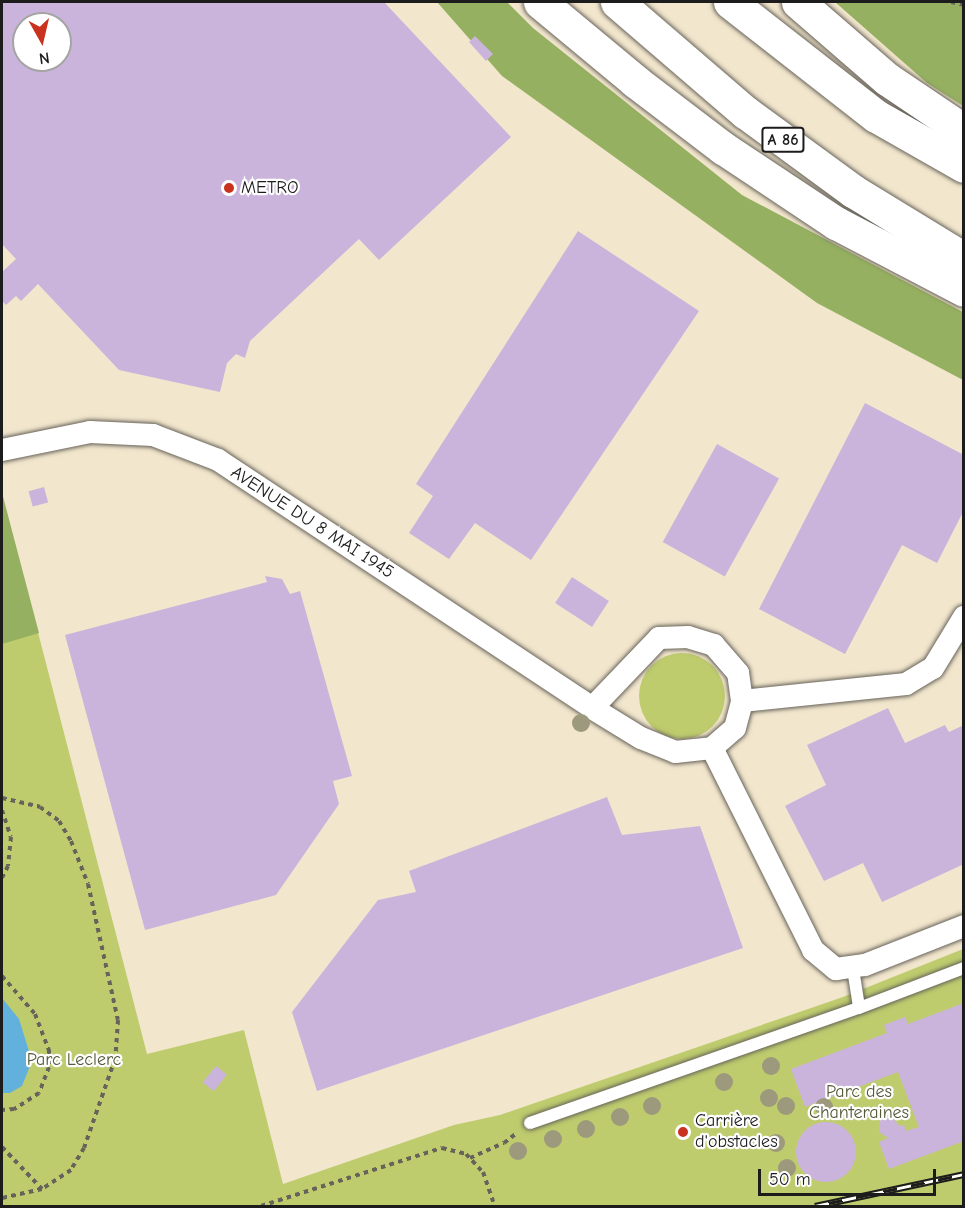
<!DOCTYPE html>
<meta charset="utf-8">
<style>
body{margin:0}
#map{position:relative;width:965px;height:1208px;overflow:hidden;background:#f2e6cd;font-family:"Comic Neue",sans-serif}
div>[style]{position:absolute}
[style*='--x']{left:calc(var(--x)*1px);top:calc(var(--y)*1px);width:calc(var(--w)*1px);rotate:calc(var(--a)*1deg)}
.green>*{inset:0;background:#becc6e}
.round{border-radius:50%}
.forest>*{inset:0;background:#96b061}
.water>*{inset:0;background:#61b1dc}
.building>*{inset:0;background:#cab4dc;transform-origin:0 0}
.path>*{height:4px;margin-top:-2px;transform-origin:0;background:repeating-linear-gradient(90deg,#67635a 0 4.5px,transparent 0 9px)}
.roads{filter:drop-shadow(0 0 2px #67635a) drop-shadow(0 0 2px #67635a)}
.service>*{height:12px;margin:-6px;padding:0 6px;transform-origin:6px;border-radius:6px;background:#fff}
.minor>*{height:22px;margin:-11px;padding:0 11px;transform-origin:11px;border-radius:11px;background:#fff}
.motorway>*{height:33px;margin:-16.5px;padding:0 16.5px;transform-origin:16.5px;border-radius:16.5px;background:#fff}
.rail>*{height:7px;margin-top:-3.5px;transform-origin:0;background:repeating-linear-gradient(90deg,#fff 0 14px,#1c1c1c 0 28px);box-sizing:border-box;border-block:2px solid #1c1c1c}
.trees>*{width:18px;height:18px;margin:-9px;border-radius:50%;background:#9c997c}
.dots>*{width:16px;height:16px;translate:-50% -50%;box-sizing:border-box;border:3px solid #fff;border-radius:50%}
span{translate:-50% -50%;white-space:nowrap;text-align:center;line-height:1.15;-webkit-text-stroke:4.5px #fff;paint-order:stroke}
.shield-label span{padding:2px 4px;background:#fff;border:2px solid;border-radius:4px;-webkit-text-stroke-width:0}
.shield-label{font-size:16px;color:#1c1c1c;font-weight:700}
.poi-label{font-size:18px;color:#1c1c1c}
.left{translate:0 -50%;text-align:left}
.street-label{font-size:18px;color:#1c1c1c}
.park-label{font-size:18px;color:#555a39}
.frame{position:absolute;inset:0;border:3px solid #1c1c1c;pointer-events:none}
.north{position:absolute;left:12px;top:12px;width:60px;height:60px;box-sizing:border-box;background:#fff;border:2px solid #a4a4a4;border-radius:50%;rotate:172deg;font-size:16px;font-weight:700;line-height:24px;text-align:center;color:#1c1c1c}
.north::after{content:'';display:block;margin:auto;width:21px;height:27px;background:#c8321e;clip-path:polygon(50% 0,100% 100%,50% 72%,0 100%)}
.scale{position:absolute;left:758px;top:1169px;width:178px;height:27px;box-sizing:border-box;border:3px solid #1c1c1c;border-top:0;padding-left:8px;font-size:18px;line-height:21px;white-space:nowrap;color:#1c1c1c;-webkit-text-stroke:4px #fff;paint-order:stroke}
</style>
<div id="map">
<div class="green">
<div style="clip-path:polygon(2px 493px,147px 1054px,244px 1030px,283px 1184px,454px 1125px,500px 1115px,843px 997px,963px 949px,963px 1206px,2px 1206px)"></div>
<div class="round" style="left:639px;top:653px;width:86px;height:86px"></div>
</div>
<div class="forest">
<div style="clip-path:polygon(437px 2px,507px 2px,533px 28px,742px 195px,963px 312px,963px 380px,817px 303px,502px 76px)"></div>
<div style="clip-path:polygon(835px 2px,963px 2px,963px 106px,927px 83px)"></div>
<div style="clip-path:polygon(2px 493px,39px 633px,2px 644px)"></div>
</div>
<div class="water">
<div style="clip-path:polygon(2px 998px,19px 1019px,32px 1061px,22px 1086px,10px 1093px,2px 1093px)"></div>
</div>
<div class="building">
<div style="clip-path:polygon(evenodd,2px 2px,384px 2px,511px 137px,379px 260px,359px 239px,250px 341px,245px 358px,236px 354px,227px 363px,220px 392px,119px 370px,38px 284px,21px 301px,16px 296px,6px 305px,2px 301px,2px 272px,16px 259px,2px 244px,2px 2px,24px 24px,60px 24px,60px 60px,24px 60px,24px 24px)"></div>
<div style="clip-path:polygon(475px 36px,493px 54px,486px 61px,469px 42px)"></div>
<div style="clip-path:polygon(578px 231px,699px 311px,531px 560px,475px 523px,449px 559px,409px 533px,433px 496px,416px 484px)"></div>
<div style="clip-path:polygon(865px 403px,964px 455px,964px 510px,937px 563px,902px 545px,845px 654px,759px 609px)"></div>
<div style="left:717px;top:444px;width:71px;height:112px;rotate:29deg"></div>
<div style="left:44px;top:487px;width:16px;height:16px;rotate:75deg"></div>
<div style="clip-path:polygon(265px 576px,282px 579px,290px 594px,300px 591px,352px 776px,333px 781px,339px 804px,276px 895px,145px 930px,65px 635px,267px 582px)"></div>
<div style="left:572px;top:577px;width:44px;height:31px;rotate:33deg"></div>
<div style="clip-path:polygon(888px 708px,905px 743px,945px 725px,949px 732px,964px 725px,964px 864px,882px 902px,863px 863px,824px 881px,785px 806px,826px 785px,807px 745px)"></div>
<div style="clip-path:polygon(607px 797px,622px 835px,700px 826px,743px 948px,317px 1091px,292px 1012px,378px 900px,416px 892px,409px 871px)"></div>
<div style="clip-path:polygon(964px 1003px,964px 1141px,889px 1169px,879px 1142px,888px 1138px,879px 1132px,879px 1121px,890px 1116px,900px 1126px,904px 1125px,906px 1131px,919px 1127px,898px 1072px,805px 1107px,791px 1069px,887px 1033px,884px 1025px,905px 1017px,908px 1024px)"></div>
<div style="left:216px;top:1066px;width:14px;height:21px;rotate:39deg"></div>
<div class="round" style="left:796px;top:1122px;width:60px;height:60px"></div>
</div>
<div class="path">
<div style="--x:951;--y:2;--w:13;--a:13"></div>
<div style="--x:2;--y:798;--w:39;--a:13"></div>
<div style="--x:40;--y:807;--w:24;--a:36"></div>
<div style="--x:59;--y:821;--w:23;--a:59"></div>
<div style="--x:71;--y:841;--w:46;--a:68.4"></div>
<div style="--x:88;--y:884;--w:139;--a:77.6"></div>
<div style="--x:118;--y:1020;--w:39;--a:94"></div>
<div style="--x:115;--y:1059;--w:94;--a:109.2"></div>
<div style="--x:84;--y:1148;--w:26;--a:121"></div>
<div style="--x:71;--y:1170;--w:35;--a:147"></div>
<div style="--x:42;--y:1189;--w:41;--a:167.3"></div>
<div style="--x:2;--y:810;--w:28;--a:72"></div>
<div style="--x:11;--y:837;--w:29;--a:96"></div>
<div style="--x:8;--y:866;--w:13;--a:117"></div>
<div style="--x:2;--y:976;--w:50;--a:49"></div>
<div style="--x:35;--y:1014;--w:40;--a:69"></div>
<div style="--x:49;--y:1051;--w:16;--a:90"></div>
<div style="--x:49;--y:1067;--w:28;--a:111"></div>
<div style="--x:39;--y:1093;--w:30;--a:147"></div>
<div style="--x:14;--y:1109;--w:12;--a:175"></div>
<div style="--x:2;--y:1147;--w:58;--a:46.4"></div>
<div style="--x:470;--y:1158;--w:37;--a:-24"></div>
<div style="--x:504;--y:1143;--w:16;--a:-38"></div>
<div style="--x:261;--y:1206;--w:190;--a:-17.8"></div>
<div style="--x:442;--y:1148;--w:25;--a:14"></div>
<div style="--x:466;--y:1154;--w:25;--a:47"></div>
<div style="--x:483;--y:1172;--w:36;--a:71"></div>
</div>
<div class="roads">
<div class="service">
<div style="--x:853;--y:969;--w:39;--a:81"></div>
<div style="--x:859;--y:1008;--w:112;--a:-20.9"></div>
<div style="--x:530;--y:1123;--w:349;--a:-19.3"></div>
</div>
<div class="minor">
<div style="--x:2;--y:450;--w:90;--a:-11.6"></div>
<div style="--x:90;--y:432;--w:63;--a:2.7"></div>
<div style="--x:153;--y:435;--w:70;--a:21"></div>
<div style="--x:218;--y:460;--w:449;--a:33.5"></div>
<div style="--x:592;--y:708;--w:57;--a:31.5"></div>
<div style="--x:641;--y:738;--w:37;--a:22"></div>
<div style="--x:675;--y:752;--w:37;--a:-6"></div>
<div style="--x:712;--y:748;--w:30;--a:-41"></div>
<div style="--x:735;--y:728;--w:28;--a:-75"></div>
<div style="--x:742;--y:701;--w:28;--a:-98"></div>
<div style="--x:738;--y:673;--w:37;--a:-131"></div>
<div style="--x:714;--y:645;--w:27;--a:-163"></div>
<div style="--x:688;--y:637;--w:29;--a:178"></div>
<div style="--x:659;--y:638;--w:97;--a:133.7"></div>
<div style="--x:742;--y:701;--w:165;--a:-5.9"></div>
<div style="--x:906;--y:684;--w:31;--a:-31"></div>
<div style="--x:933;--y:668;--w:60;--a:-58.7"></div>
<div style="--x:712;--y:748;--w:226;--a:63.4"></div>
<div style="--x:813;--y:950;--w:30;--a:40"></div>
<div style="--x:836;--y:969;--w:29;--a:-8"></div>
<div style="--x:865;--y:965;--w:106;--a:-21.5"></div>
</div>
<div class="motorway">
<div style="--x:540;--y:2;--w:124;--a:39.7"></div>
<div style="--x:635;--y:81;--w:111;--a:37.3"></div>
<div style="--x:723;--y:148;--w:136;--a:33.6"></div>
<div style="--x:836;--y:223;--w:144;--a:27.6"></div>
<div style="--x:617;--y:2;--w:169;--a:40.7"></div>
<div style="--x:745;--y:112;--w:134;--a:36.2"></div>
<div style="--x:853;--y:191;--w:130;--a:31.5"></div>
<div style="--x:730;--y:2;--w:185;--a:38"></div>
<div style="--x:876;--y:116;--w:101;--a:29.6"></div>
<div style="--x:798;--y:2;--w:118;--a:40.9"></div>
<div style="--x:887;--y:79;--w:93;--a:34"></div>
</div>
</div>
<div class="rail">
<div style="--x:815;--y:1206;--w:152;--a:-12.1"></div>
</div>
<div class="trees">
<div style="left:581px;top:723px"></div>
<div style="left:771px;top:1066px"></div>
<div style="left:724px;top:1082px"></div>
<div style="left:769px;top:1098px"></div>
<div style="left:652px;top:1106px"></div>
<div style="left:786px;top:1106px"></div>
<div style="left:824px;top:1107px"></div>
<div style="left:620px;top:1117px"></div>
<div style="left:586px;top:1129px"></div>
<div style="left:553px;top:1139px"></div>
<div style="left:776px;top:1143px"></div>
<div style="left:518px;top:1151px"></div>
<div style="left:787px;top:1168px"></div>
</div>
<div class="dots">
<div style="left:229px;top:188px;background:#c8321e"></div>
<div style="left:683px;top:1132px;background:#c8321e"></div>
</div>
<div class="shield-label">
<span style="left:783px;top:140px">A 86</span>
</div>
<div class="poi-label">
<span class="left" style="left:241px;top:188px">METRO</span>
<span class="left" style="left:695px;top:1132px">Carrière<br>d'obstacles</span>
</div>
<div class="street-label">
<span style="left:312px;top:523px;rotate:33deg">AVENUE DU 8 MAI 1945</span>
</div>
<div class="park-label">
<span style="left:74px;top:1060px">Parc Leclerc</span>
<span style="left:859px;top:1103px">Parc des<br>Chanteraines</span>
</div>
<div class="frame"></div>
<div class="north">N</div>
<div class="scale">50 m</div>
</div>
